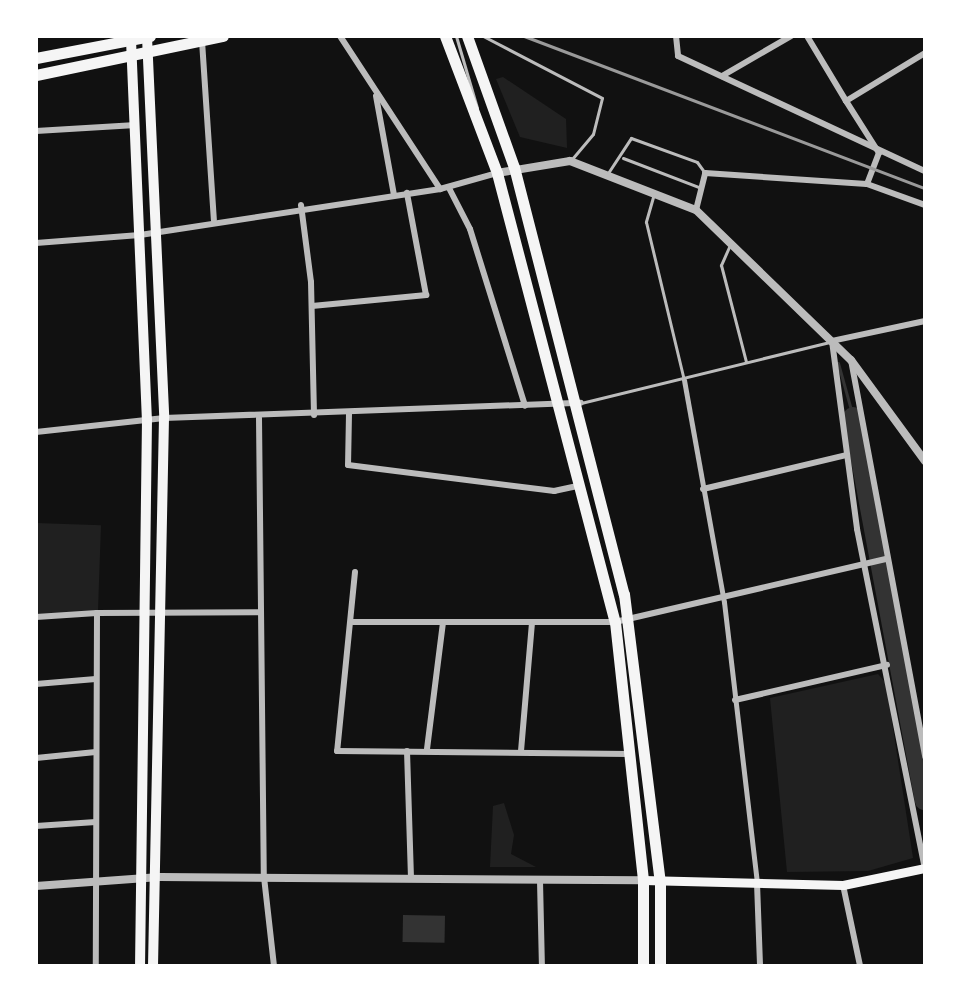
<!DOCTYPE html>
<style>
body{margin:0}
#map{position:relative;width:961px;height:1002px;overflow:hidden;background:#111;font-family:"Fira Sans",sans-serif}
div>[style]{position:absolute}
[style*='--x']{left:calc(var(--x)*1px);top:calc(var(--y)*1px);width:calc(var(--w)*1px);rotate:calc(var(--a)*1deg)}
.green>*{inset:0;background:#202020;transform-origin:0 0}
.water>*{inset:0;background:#333;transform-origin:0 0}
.stream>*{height:3px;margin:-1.5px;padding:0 1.5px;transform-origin:1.5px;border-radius:1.5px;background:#333}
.river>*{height:20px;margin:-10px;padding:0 10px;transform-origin:10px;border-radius:10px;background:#333}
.service>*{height:3px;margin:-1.5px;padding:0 1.5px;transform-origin:1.5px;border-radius:1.5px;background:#bcbcbc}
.pedestrian>*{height:5px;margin:-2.5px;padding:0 2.5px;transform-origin:2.5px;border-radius:2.5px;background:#bcbcbc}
.minor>*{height:6px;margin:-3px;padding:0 3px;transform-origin:3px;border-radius:3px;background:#bcbcbc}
.tertiary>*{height:8px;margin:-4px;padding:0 4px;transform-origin:4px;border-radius:4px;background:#bcbcbc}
.secondary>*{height:9px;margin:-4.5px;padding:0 4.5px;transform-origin:4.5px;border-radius:4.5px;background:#f5f5f5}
.primary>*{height:10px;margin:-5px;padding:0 5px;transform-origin:5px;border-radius:5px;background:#f5f5f5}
.trunk>*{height:11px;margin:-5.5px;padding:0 5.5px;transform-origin:5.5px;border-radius:5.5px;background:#f5f5f5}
.rail>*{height:3px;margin:-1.5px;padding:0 1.5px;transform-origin:1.5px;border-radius:1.5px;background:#9a9a9a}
span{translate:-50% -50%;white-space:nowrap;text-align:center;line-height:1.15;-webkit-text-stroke:6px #fff;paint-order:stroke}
.frame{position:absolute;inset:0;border:38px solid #fff;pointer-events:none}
</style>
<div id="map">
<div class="green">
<div style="clip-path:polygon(503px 77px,566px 119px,567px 148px,520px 137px,496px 79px)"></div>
<div style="left:36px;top:523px;width:65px;height:91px;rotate:2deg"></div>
<div style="clip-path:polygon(878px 674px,886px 683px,913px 858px,868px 871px,787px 872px,770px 698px)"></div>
<div style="clip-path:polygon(504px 803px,514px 835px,511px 854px,536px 867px,490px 867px,493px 806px)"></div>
</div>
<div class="water">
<div style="left:403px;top:915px;width:42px;height:27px;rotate:1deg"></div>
</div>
<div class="stream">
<div style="--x:838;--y:363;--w:56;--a:74.5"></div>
</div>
<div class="river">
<div style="--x:853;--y:417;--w:390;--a:79.4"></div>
</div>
<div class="service">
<div style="--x:456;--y:36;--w:75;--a:73.7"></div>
<div style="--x:483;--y:36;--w:134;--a:27.5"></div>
<div style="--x:602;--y:98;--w:37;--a:104"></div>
<div style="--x:593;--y:134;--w:34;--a:130"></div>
<div style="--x:623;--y:158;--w:84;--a:21"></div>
<div style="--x:608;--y:173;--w:42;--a:-56.7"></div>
<div style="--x:631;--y:138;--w:70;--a:20"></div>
<div style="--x:697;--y:162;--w:14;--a:54"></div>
<div style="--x:653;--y:197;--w:26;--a:106"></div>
<div style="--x:646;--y:222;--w:163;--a:76.5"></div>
<div style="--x:729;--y:247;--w:20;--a:114"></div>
<div style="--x:721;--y:265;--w:100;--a:75.5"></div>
<div style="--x:581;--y:403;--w:255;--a:-13.8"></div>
</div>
<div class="pedestrian">
<div style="--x:684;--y:380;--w:226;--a:79.8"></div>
<div style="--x:724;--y:602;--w:282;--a:83.3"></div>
</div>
<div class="minor">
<div style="--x:340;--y:36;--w:183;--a:56.8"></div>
<div style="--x:676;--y:36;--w:20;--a:84"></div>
<div style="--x:678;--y:56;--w:272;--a:25"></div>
<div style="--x:807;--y:36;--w:76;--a:59"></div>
<div style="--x:202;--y:41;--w:179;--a:86.2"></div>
<div style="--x:722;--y:76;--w:80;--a:-30.1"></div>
<div style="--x:376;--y:96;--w:101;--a:79.7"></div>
<div style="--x:36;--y:131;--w:100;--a:-3.4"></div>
<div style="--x:879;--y:153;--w:62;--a:-122.4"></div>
<div style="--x:846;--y:101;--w:92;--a:-31.3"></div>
<div style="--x:867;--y:184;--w:33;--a:-69"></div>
<div style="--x:449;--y:188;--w:46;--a:62.9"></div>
<div style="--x:470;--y:229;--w:185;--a:72.7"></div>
<div style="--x:301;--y:205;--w:78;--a:82.6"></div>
<div style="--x:311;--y:282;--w:133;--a:88.7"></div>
<div style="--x:696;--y:210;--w:38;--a:-76"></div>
<div style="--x:705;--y:173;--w:162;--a:3.9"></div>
<div style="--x:867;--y:184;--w:62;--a:19.9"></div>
<div style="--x:36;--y:243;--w:104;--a:-4.4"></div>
<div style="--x:140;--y:235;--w:304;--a:-8.7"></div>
<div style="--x:440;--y:189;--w:59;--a:-15.7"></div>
<div style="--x:312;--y:306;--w:115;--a:-5.5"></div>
<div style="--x:426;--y:295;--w:104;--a:-100.6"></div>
<div style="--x:925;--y:321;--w:95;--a:167.9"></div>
<div style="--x:832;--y:341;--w:190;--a:82.4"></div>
<div style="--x:857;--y:529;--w:348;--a:78.7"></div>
<div style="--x:851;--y:360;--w:404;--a:79.4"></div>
<div style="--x:349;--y:414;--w:51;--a:91.1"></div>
<div style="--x:348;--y:465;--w:208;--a:7.2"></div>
<div style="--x:554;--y:491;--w:25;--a:-12"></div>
<div style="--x:259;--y:418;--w:459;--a:89.4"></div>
<div style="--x:264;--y:877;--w:90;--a:83.6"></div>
<div style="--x:36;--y:432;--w:129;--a:-6.2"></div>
<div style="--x:164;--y:418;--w:417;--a:-2.1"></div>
<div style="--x:703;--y:489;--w:148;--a:-13.3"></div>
<div style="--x:355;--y:572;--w:180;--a:95.7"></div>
<div style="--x:337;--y:751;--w:292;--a:0.6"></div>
<div style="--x:97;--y:613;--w:164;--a:-0.3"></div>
<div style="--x:36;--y:617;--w:61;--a:-3.8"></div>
<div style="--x:97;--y:613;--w:353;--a:90.2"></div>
<div style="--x:353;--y:622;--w:262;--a:0"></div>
<div style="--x:615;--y:622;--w:278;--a:-13.1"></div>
<div style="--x:36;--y:684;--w:60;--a:-4.8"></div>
<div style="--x:735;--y:700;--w:156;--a:-13"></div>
<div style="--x:427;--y:749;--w:127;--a:-82.8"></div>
<div style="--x:407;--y:751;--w:128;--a:88.2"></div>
<div style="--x:521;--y:751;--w:128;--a:-85.1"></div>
<div style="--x:36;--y:758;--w:60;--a:-5.7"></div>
<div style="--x:36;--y:826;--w:60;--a:-3.8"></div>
<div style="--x:540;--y:881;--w:85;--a:88.7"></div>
<div style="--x:757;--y:883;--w:83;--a:87.9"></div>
<div style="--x:843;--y:885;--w:83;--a:78.1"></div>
</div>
<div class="tertiary">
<div style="--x:497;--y:173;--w:74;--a:-9.3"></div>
<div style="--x:570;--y:161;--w:135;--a:21.3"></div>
<div style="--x:696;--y:210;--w:216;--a:44.1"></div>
<div style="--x:851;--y:360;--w:125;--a:53.8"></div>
<div style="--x:36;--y:886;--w:124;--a:-4.2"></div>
<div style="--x:160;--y:877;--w:483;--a:0.4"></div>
</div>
<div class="secondary">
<div style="--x:643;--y:880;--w:200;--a:1.4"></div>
<div style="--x:843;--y:885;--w:84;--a:-11.7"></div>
</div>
<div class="primary">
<div style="--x:147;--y:37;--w:381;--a:87.4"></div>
<div style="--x:164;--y:418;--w:548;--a:91.15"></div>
<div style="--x:131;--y:40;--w:379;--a:87.6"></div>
<div style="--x:147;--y:419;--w:547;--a:90.73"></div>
</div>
<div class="trunk">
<div style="--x:445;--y:36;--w:147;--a:69.2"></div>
<div style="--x:497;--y:173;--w:464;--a:75.3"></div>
<div style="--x:615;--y:622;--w:260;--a:83.8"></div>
<div style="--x:643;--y:880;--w:86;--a:90"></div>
<div style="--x:467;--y:36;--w:139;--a:70.3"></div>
<div style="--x:514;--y:167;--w:441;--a:75.6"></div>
<div style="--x:624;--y:594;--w:289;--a:82.9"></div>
<div style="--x:660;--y:881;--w:85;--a:90"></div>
<div style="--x:36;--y:58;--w:116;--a:-10.9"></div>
<div style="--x:36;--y:75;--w:191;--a:-11.8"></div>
</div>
<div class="rail">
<div style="--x:524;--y:36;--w:429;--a:20.8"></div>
</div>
<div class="frame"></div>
</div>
